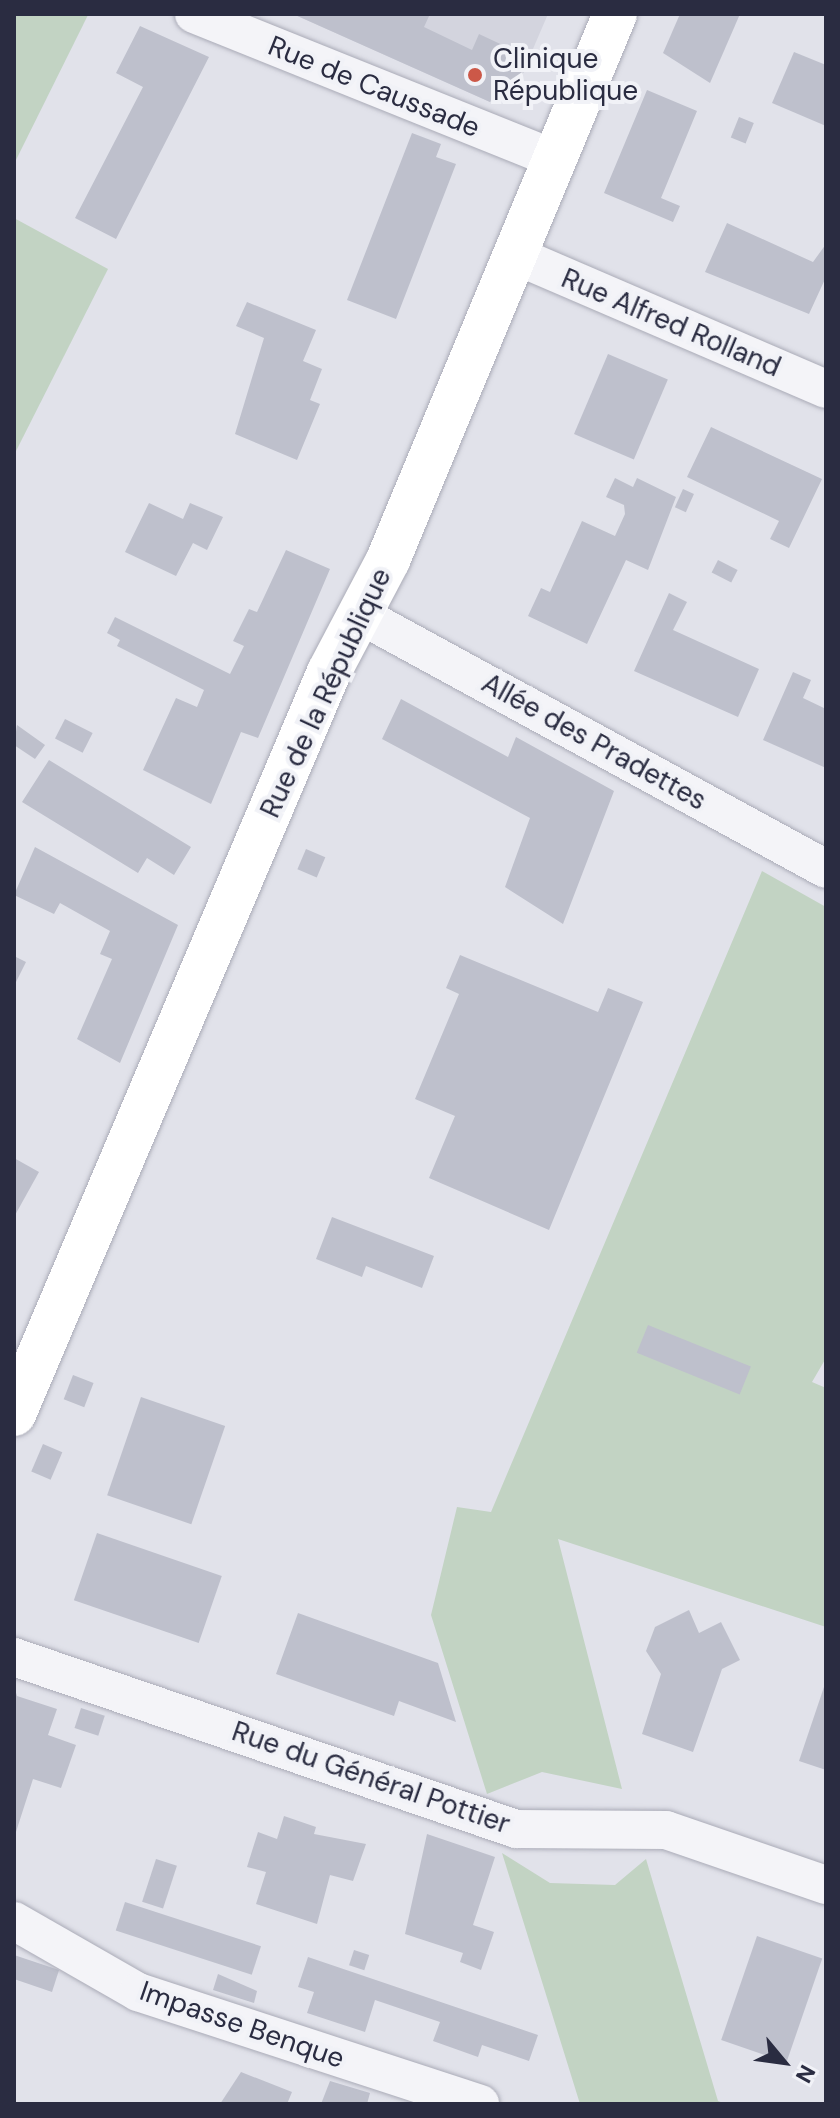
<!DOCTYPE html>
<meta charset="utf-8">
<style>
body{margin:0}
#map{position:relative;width:840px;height:2118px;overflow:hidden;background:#e1e2ea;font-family:"DM Sans",sans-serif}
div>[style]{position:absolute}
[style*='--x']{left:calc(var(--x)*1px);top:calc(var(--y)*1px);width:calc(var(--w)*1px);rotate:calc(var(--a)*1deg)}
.built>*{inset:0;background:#d3d4de}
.green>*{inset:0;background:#c2d3c3}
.building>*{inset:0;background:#bec0cc;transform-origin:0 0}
.roads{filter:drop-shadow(0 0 2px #aaabb7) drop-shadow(0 0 2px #aaabb7)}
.street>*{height:38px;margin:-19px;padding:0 19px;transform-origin:19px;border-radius:19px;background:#f4f4f8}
.secondary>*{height:44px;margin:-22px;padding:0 22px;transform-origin:22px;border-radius:22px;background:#fff}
.dots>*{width:22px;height:22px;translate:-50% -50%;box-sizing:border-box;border:4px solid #f1f2f7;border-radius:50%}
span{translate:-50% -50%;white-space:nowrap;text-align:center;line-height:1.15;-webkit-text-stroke:8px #f1f2f7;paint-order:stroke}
.poi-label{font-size:28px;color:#2a2c41}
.left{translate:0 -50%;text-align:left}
.street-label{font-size:28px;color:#2a2c41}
.frame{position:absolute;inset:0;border:16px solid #2a2c41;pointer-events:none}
.north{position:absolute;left:744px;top:2022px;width:80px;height:80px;-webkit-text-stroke:6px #f1f2f7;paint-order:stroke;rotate:119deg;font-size:22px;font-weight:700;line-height:32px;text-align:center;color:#2a2c41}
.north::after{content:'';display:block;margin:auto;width:28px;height:36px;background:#2a2c41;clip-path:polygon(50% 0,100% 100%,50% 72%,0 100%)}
</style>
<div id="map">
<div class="built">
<div style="clip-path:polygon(293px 14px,548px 14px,514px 93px,490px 102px)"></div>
</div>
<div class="green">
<div style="clip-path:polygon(14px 14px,88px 15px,14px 164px)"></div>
<div style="clip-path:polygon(14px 218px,108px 269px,14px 455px)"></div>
<div style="clip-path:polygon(762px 871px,826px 907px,826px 1358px,812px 1382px,826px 1388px,826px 1627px,558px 1539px,622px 1789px,542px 1772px,487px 1794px,431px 1615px,457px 1507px,491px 1512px)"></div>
<div style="clip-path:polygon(502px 1853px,550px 1883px,615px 1885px,646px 1859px,718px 2101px,726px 2104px,580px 2104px)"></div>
</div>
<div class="building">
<div style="clip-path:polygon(293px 14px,430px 14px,424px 27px,472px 50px,479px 34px,530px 58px,514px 93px,498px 85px,490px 102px)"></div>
<div style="clip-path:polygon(680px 14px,740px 14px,710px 83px,663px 53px)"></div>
<div style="clip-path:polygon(140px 26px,209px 57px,116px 239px,75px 218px,143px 87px,116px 73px)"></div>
<div style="clip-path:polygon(794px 52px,826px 65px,826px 126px,772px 103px)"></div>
<div style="clip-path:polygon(647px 90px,697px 111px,661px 198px,680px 206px,673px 222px,604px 193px)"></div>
<div style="left:739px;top:117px;width:16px;height:22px;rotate:22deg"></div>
<div style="clip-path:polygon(412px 133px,441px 144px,436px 157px,456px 164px,396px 319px,347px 300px)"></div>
<div style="clip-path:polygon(727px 223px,813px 262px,826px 244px,826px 277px,809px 314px,705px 272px)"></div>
<div style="clip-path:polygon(247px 302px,316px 330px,303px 361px,322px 369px,310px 400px,320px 404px,297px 460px,235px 434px,264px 338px,236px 326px)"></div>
<div style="left:608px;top:354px;width:65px;height:87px;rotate:23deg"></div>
<div style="clip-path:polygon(711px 427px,822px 479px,789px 548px,770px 539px,779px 521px,687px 477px)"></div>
<div style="clip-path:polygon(615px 478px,633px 487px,637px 478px,676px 497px,648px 570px,626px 560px,587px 644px,528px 616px,541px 588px,550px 592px,582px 521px,615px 536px,625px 514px,624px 505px,606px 497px)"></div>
<div style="left:683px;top:489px;width:12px;height:20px;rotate:24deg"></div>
<div style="clip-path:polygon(149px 503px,183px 519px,190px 503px,223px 517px,207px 550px,193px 543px,176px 576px,125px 552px)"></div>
<div style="clip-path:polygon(286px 550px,330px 569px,258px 738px,241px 732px,211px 804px,143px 770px,176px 698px,197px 707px,204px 690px,117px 646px,120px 640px,107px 633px,115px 617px,230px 674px,244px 646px,233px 641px,249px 609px,257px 612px)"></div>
<div style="left:718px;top:560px;width:22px;height:14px;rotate:27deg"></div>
<div style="clip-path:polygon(669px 593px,687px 602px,673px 630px,759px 669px,738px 717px,634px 671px)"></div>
<div style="clip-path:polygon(793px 672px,811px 680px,803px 698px,826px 709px,826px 768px,763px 740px)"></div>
<div style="clip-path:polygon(401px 699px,508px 757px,516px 737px,614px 791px,563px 924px,505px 887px,530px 818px,382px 739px)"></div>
<div style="left:65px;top:719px;width:31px;height:22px;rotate:27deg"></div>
<div style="clip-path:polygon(17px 725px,45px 745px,35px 759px,14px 745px)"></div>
<div style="clip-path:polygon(49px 760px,191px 847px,174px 875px,147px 858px,138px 873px,22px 802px)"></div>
<div style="clip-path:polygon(35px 847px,178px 925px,120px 1063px,77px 1039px,112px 959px,100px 954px,110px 931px,60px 903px,54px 914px,14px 895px)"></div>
<div style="left:306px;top:849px;width:21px;height:22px;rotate:23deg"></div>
<div style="clip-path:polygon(460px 955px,598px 1012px,608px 988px,643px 1002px,549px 1230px,429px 1178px,455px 1116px,415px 1099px,459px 994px,446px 988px)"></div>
<div style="clip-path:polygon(14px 956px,26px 962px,14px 986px)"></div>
<div style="clip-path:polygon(14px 1158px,39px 1172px,14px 1217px)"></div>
<div style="clip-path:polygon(332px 1217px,434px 1256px,422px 1288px,366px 1266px,362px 1277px,316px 1259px)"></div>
<div style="left:648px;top:1325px;width:111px;height:30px;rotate:22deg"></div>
<div style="left:73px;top:1375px;width:22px;height:26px;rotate:21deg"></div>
<div style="left:141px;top:1397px;width:89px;height:104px;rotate:19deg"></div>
<div style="left:43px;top:1444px;width:21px;height:30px;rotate:23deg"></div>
<div style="left:97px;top:1533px;width:132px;height:71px;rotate:19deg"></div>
<div style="clip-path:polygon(689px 1610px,699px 1633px,721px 1622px,740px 1660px,722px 1669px,693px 1752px,642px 1734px,661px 1674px,646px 1651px,655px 1627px)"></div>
<div style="clip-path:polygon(298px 1613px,438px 1663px,456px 1722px,399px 1701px,394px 1716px,276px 1674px)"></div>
<div style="clip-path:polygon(825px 1684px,826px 1684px,826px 1770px,799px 1761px)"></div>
<div style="clip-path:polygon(14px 1686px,17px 1696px,57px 1709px,48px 1735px,76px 1745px,61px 1788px,33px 1779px,15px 1835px)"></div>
<div style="left:81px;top:1708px;width:25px;height:21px;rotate:18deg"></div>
<div style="clip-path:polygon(284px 1816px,316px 1827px,314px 1834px,366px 1844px,353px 1881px,330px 1875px,317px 1924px,256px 1904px,266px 1872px,247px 1867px,258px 1832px,277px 1839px)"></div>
<div style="clip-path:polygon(427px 1834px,495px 1857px,473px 1925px,494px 1932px,481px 1970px,460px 1962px,463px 1953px,405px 1934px)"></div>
<div style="left:156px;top:1859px;width:22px;height:45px;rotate:18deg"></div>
<div style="left:125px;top:1902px;width:143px;height:30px;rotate:18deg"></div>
<div style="left:757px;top:1936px;width:69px;height:110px;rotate:19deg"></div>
<div style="left:354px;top:1950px;width:16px;height:16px;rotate:18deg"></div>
<div style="clip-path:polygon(14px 1955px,59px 1970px,52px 1992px,14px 1979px)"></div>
<div style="clip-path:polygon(308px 1957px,538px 2035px,529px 2061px,482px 2045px,478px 2057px,433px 2041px,440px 2022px,375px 2000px,365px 2032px,307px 2013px,314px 1992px,298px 1987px)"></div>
<div style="clip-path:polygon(218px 1974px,257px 1991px,254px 2003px,213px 1990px)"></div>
<div style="clip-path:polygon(241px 2072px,292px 2092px,287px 2104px,220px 2104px)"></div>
<div style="clip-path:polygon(330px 2081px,370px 2093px,367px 2104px,321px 2104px)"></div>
</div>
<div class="roads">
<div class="street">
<div style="--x:194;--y:14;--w:389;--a:21.9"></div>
<div style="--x:517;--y:256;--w:336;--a:23.3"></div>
<div style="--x:362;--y:616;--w:528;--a:28.6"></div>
<div style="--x:14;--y:1657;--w:531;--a:18.91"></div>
<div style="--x:516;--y:1829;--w:150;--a:0.4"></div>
<div style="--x:666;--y:1830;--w:169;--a:19"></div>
<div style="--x:14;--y:1921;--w:143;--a:29.8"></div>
<div style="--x:138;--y:1992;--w:360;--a:18.1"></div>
</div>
<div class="secondary">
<div style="--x:14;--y:1414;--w:806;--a:-67"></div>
<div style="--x:329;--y:672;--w:127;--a:-62.2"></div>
<div style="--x:388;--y:560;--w:591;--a:-67.42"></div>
</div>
</div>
<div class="dots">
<div style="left:475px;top:75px;background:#cc5848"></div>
</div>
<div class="poi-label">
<span class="left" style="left:493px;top:75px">Clinique<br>République</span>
</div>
<div class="street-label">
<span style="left:374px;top:87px;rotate:22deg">Rue de Caussade</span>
<span style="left:671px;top:323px;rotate:23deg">Rue Alfred Rolland</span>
<span style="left:326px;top:693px;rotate:-65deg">Rue de la République</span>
<span style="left:594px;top:742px;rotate:29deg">Allée des Pradettes</span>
<span style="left:371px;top:1778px;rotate:19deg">Rue du Général Pottier</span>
<span style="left:242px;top:2025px;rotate:19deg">Impasse Benque</span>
</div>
<div class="frame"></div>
<div class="north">N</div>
</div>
